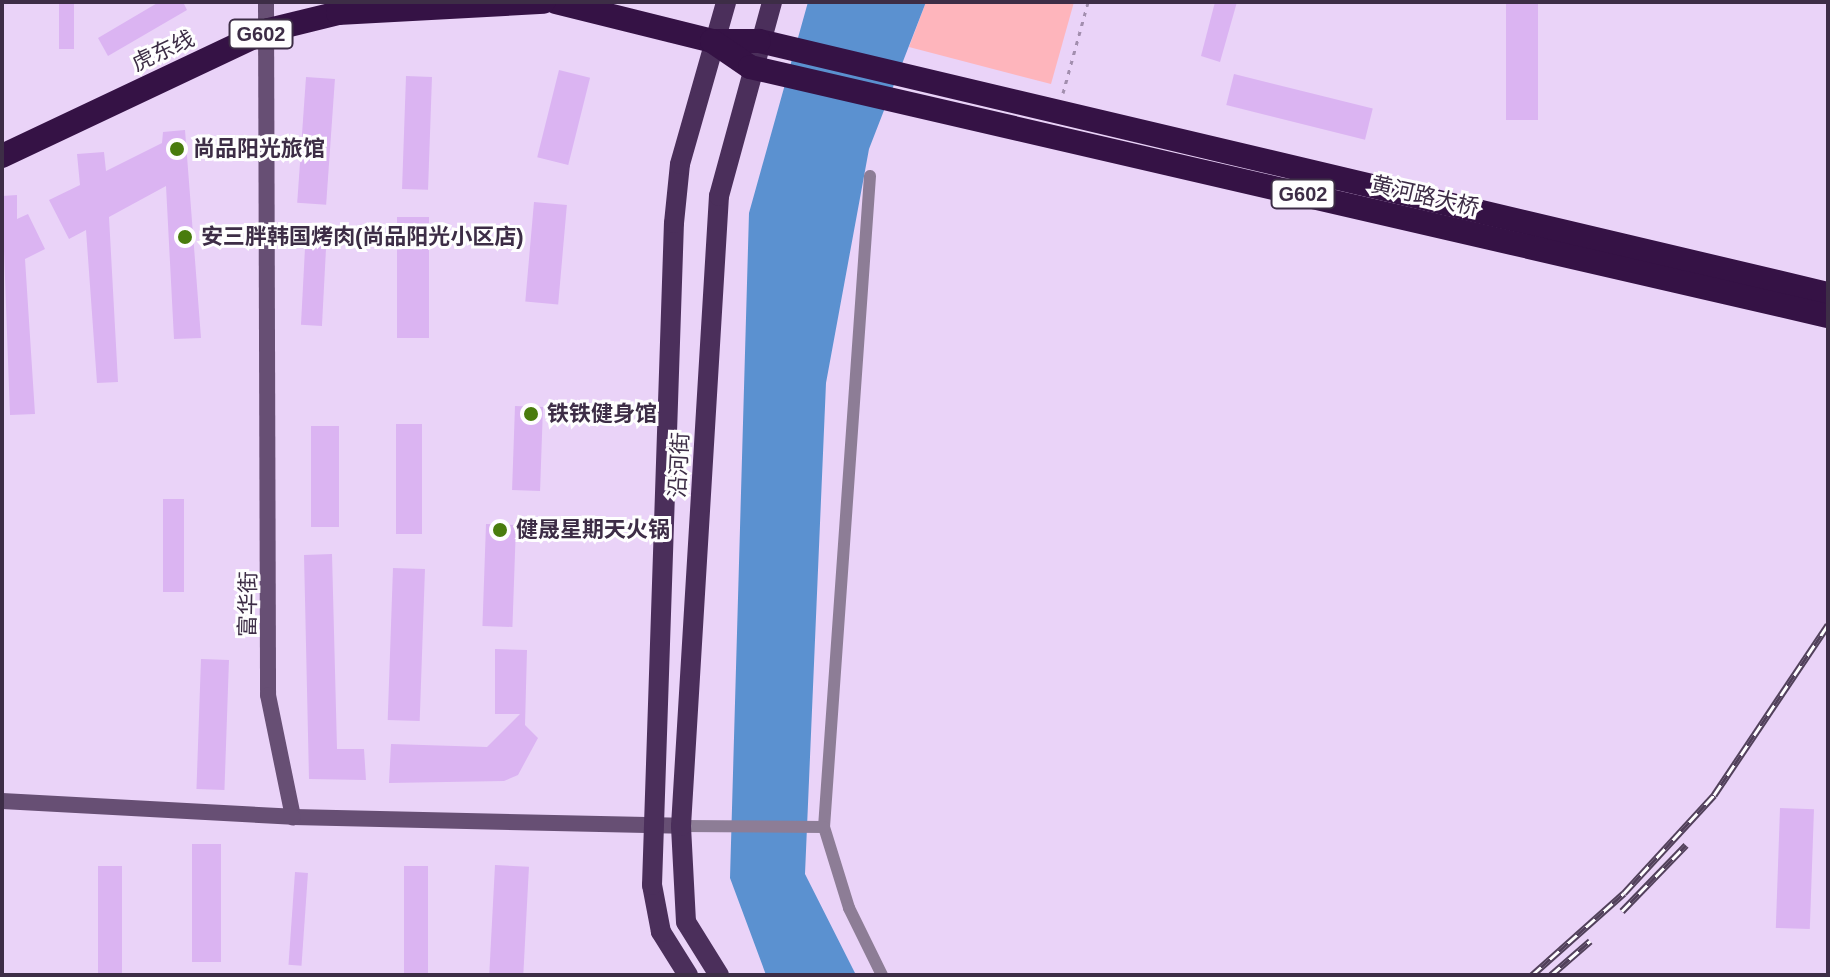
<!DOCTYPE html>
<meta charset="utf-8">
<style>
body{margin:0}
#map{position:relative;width:1830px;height:977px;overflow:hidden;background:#ead3f8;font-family:Helvetica,"Noto Sans SC",sans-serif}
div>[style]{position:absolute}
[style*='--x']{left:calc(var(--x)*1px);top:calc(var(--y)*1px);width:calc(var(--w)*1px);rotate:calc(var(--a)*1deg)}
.green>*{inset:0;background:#feb5bc}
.water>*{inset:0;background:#5b91d0}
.building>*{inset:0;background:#dbb4f2;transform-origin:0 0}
.path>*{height:3px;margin-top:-1.5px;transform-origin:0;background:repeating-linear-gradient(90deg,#a28eae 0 4px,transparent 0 10px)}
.street>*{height:12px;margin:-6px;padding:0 6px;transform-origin:6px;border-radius:6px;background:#8d7d96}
.secondary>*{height:16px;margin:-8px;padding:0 8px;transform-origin:8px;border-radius:8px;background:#674f74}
.primary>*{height:20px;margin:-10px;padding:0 10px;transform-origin:10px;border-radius:10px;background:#4b2f5b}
.highway>*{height:24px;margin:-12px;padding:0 12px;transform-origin:12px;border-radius:12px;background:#351245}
.rail>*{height:7px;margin-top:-3.5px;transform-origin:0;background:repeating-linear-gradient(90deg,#fefefe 0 12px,#52415b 0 24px);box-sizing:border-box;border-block:2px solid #52415b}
.dots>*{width:22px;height:22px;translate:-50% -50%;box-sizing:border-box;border:4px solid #fefefe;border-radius:50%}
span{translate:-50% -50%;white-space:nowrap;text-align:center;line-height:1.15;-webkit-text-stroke:6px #fefefe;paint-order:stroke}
.shield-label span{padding:2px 6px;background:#fefefe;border:2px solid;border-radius:6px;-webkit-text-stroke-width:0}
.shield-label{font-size:20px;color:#3d2d46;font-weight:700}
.street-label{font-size:22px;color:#3d2d46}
.poi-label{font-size:22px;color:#3d2d46;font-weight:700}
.left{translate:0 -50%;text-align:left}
.frame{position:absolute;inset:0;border:4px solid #3d2d46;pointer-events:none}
</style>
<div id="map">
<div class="green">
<div style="clip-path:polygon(926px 2px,1074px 2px,1051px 84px,909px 47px)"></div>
</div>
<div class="water">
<div style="clip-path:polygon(808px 2px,926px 2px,869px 149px,826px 383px,805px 874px,856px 975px,766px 975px,730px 878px,749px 213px)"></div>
</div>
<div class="building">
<div style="left:59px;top:2px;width:15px;height:47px"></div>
<div style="clip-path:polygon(159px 2px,183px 2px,187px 10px,108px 56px,98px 38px)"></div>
<div style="clip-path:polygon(1215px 2px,1237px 2px,1220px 62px,1201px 56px)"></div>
<div style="left:1506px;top:2px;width:32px;height:118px"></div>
<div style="left:559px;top:70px;width:32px;height:90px;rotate:14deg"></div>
<div style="left:1234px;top:74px;width:143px;height:32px;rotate:14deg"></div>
<div style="left:406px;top:76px;width:26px;height:113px;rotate:2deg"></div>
<div style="left:306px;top:77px;width:29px;height:126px;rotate:4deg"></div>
<div style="clip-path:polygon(185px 130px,201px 338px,174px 339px,166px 186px,109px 217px,118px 382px,97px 383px,86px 230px,69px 239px,49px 200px,80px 185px,77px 154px,104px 152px,106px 171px,162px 143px,163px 132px)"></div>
<div style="clip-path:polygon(17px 195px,17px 219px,28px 214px,45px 249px,25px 259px,35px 414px,10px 415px,2px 196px)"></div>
<div style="left:534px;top:202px;width:33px;height:100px;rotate:5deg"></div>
<div style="left:397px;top:217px;width:32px;height:121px"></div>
<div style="left:306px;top:229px;width:21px;height:96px;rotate:3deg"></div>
<div style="left:515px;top:406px;width:28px;height:84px;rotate:2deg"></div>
<div style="left:396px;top:424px;width:26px;height:110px"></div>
<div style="left:311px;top:426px;width:28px;height:101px"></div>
<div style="left:163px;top:499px;width:21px;height:93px"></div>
<div style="left:486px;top:524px;width:30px;height:102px;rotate:2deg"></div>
<div style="clip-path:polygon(332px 554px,337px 749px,364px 749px,366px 780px,309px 779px,304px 555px)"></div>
<div style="left:393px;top:568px;width:32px;height:152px;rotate:2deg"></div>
<div style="clip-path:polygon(495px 649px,527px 650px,525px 725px,538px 738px,518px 775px,504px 781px,389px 783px,391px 744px,487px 747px,520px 714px,495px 714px)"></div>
<div style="left:201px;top:659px;width:28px;height:130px;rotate:2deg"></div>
<div style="left:1780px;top:808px;width:34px;height:120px;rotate:2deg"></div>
<div style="left:192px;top:844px;width:29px;height:118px"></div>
<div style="left:495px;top:865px;width:34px;height:110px;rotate:3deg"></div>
<div style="left:98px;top:866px;width:24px;height:109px"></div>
<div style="left:404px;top:866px;width:24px;height:109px"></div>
<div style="left:295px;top:872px;width:13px;height:93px;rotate:4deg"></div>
</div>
<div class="path">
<div style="--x:1063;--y:93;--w:94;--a:-74.6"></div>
</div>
<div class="street">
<div style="--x:870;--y:176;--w:653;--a:94.04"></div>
<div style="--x:824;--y:827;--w:85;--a:72.8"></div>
<div style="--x:849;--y:908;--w:75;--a:63.8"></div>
<div style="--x:681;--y:826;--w:143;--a:0.4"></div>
</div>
<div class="secondary">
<div style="--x:266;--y:2;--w:693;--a:89.83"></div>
<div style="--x:268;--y:695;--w:125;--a:78.4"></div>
<div style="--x:293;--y:817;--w:388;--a:1.3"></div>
<div style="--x:2;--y:801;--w:291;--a:3.1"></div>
</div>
<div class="primary">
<div style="--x:688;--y:975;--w:51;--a:-122.1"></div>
<div style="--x:661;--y:932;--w:48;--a:-100.8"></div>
<div style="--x:652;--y:885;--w:662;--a:-88.1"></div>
<div style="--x:674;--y:223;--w:59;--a:-84.2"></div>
<div style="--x:680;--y:164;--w:168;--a:-74.1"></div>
<div style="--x:719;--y:975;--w:62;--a:-121.9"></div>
<div style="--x:686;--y:922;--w:96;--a:-93"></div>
<div style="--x:681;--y:826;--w:631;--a:-86.55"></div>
<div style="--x:719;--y:196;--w:201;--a:-74.7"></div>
</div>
<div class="highway">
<div style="--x:556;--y:2;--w:161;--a:14"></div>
<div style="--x:2;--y:156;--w:295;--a:-25.3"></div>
<div style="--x:269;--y:30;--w:71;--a:-13.8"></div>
<div style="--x:338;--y:13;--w:206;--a:-3.1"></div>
<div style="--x:1828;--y:294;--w:1099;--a:-166.68"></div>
<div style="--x:759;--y:41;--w:47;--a:180"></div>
<div style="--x:712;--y:41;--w:46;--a:34.4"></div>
<div style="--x:750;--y:67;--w:1106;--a:13.01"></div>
</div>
<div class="rail">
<div style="--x:1622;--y:911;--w:92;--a:-45.9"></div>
<div style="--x:1532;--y:975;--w:123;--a:-41.7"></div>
<div style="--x:1624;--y:893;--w:133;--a:-47.4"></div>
<div style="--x:1714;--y:795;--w:205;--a:-56.2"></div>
<div style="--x:1551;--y:975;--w:52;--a:-41.1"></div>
</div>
<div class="dots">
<div style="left:177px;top:149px;background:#497c0d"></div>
<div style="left:185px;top:237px;background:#497c0d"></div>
<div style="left:531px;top:414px;background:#497c0d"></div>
<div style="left:500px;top:530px;background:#497c0d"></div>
</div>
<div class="shield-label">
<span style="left:261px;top:34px">G602</span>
<span style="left:1303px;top:194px">G602</span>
</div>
<div class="street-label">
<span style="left:163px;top:51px;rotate:-25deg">虎东线</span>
<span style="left:1425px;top:196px;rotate:13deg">黄河路大桥</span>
<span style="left:679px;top:465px;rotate:-87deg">沿河街</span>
<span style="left:248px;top:604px;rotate:-89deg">富华街</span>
</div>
<div class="poi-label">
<span class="left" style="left:193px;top:149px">尚品阳光旅馆</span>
<span class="left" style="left:201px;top:237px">安三胖韩国烤肉(尚品阳光小区店)</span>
<span class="left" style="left:547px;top:414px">铁铁健身馆</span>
<span class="left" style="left:516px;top:530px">健晟星期天火锅</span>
</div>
<div class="frame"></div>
</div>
